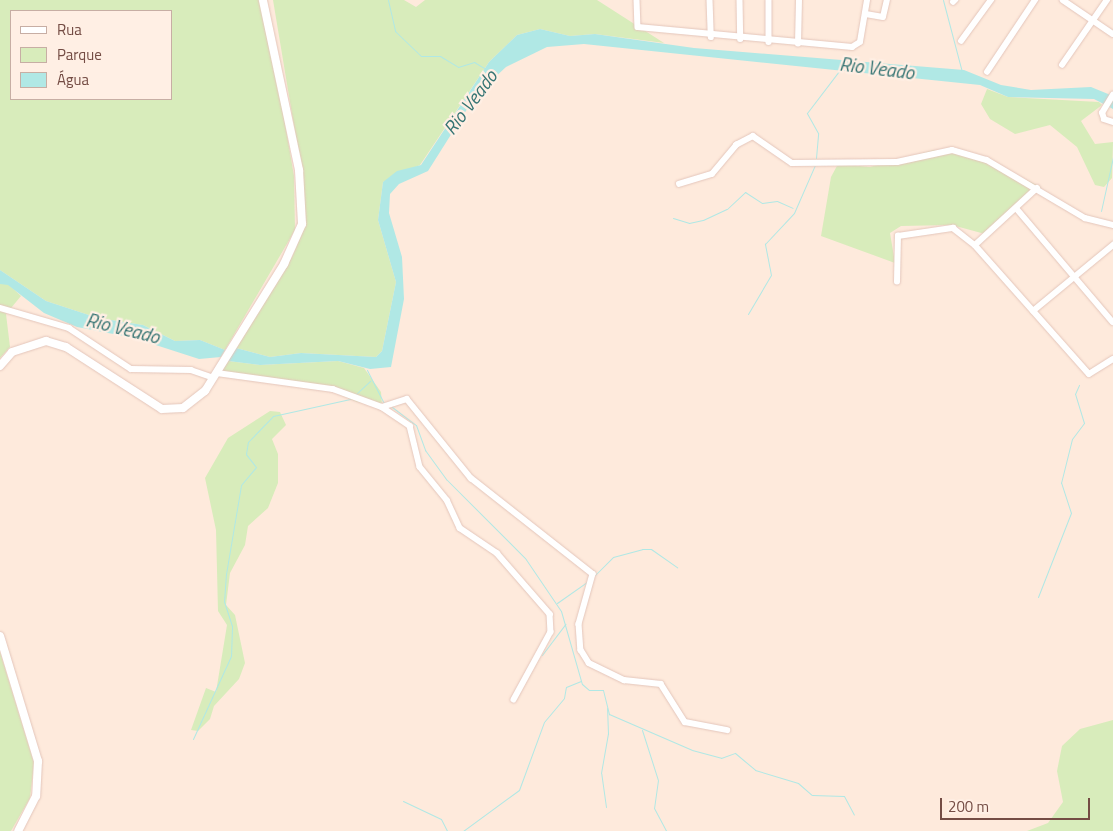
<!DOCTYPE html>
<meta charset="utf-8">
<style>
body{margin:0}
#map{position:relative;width:1113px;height:831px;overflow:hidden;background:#feeadc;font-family:"Titillium Web",sans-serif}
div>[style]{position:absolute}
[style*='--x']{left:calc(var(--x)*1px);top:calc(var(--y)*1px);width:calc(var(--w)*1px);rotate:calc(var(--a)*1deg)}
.green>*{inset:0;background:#d8ecbb}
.water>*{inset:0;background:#b0e8e5}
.stream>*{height:1px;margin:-0.5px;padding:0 0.5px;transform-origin:0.5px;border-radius:0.5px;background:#b0e8e5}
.roads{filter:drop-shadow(0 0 1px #e4c6bb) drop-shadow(0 0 1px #e4c6bb)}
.minor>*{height:5.5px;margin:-2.75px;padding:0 2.75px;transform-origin:2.75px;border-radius:2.75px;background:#fff}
.secondary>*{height:8px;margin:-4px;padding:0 4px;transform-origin:4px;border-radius:4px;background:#fff}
span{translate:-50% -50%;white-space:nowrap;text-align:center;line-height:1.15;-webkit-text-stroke:4.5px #ffefe4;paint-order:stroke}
.water-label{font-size:19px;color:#357473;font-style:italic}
.legend{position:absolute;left:10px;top:10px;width:162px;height:90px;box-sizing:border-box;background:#ffefe4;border:1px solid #c7aea4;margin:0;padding:6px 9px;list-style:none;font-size:15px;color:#744c44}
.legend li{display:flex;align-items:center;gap:10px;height:25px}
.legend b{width:25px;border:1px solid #c7aea4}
.scale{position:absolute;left:940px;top:798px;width:150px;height:22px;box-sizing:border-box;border:2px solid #744c44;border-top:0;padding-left:6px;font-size:15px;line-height:18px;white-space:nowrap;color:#744c44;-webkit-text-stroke:4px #ffefe4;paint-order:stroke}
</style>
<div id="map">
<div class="green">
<div style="clip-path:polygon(evenodd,0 0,264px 0,294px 176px,295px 230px,225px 350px,200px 340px,175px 341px,143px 325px,98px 318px,46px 301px,0 270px,0 0,11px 11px,171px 11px,171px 99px,11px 99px,11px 11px)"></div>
<div style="clip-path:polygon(273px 0,404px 0,416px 7px,425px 0,597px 0,664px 43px,595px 34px,570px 36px,540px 29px,517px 35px,489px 62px,420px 165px,383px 182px,378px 220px,396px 282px,382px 351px,376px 357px,301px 353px,270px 357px,236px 348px,292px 257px,303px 231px,302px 174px)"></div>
<div style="clip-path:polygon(987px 89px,1008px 97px,1099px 102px,1102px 105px,1081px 121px,1095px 144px,1113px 142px,1112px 178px,1104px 187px,1095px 185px,1077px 147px,1050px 125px,1015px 134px,990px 119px,981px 104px)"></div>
<div style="clip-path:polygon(934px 150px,980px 158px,1041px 187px,985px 234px,952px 225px,901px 226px,890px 233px,895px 263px,821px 236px,831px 177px,838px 164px,870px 167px)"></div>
<div style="clip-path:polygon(0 284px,8px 284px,21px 296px,6px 314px,10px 347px,0 358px)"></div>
<div style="clip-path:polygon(228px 361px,260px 365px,338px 361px,364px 368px,381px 392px,382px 405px,357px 402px,329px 390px,246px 375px,218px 376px)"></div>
<div style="clip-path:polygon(270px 411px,280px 412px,286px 425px,272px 439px,278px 454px,278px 483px,268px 508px,248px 526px,245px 545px,230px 573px,226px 605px,235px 615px,245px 663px,239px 679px,214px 706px,210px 719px,198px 731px,191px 730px,206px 688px,216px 692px,227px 625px,218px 611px,216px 530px,205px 478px,228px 438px)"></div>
<div style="clip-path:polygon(0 652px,34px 763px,30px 798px,11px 831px,0 831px)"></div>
<div style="clip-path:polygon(1113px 720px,1113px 831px,1027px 831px,1048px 823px,1063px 802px,1057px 771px,1062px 746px,1080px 729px)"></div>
</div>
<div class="water">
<div style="clip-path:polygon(540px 29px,570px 36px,595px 34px,694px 48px,964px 70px,1001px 85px,1031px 90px,1091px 87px,1113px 96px,1113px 109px,1094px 99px,1008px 97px,980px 85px,584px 44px,547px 47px,506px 67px,476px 95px,428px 171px,399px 184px,390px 194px,389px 213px,402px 257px,404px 299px,391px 367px,370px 369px,338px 361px,260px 365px,228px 361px,236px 348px,270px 357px,301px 353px,376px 357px,382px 351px,396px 282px,378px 220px,383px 182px,397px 171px,421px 165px,489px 62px,517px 35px)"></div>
<div style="clip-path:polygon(0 270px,46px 301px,98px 318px,143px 325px,175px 341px,200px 340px,225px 350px,221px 357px,199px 359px,134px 338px,77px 327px,44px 313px,8px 285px,0 284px)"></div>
</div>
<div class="stream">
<div style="--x:388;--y:0;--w:32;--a:77"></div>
<div style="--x:395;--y:31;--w:36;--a:44"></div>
<div style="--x:421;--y:56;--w:19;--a:0"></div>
<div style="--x:440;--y:56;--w:21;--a:31"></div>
<div style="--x:458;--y:67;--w:17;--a:-17"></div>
<div style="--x:474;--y:62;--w:12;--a:31"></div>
<div style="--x:943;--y:0;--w:74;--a:75.2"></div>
<div style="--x:816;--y:158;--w:25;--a:-85"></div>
<div style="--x:818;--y:133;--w:23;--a:-119"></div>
<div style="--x:807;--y:113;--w:53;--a:-52.7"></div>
<div style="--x:1101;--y:211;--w:55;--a:-77.5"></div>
<div style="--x:673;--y:218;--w:17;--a:17"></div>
<div style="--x:689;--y:223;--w:14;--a:-12"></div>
<div style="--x:703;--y:220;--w:26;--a:-25"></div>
<div style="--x:727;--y:209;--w:25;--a:-43"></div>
<div style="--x:745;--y:192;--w:20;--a:33"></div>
<div style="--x:762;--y:203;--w:15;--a:-8"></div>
<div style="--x:777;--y:201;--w:17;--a:24"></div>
<div style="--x:748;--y:314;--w:45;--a:-59.5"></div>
<div style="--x:771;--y:275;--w:32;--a:-101"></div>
<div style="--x:765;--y:244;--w:42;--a:-46.9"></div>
<div style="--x:794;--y:213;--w:52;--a:-66.4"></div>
<div style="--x:367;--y:370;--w:37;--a:63"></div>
<div style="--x:355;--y:395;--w:21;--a:-43"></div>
<div style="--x:392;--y:407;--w:30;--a:37"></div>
<div style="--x:416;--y:425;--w:27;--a:70"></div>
<div style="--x:425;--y:450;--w:37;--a:54"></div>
<div style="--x:447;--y:480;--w:110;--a:45"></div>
<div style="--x:525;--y:558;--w:64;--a:55.8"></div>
<div style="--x:561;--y:611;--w:76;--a:74"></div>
<div style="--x:582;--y:684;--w:9;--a:41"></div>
<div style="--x:589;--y:690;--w:14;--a:0"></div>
<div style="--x:603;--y:690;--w:25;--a:76"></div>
<div style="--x:609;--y:714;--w:90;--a:23.4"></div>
<div style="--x:692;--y:750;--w:30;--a:15"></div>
<div style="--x:721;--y:758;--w:15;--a:-20"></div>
<div style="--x:735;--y:753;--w:26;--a:40"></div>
<div style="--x:755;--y:770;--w:45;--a:16.8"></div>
<div style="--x:798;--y:783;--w:18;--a:41"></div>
<div style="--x:812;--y:795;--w:32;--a:2"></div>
<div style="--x:844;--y:796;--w:21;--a:62"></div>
<div style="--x:595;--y:575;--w:25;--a:-45"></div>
<div style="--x:613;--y:557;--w:30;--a:-15"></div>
<div style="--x:642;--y:549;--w:9;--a:0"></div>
<div style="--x:651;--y:549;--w:32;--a:35"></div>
<div style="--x:1038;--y:597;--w:90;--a:-68.6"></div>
<div style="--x:1071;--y:513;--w:32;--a:-108"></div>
<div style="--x:1061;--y:483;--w:45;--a:-76"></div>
<div style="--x:1072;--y:439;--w:20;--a:-53"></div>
<div style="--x:1084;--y:423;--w:30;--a:-107"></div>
<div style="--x:1075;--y:394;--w:10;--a:-66"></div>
<div style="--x:557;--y:603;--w:38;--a:-35"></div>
<div style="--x:542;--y:655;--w:39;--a:-53"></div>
<div style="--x:642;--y:730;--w:52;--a:72.3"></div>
<div style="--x:658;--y:780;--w:28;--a:98"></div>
<div style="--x:654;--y:808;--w:26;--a:62"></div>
<div style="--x:193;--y:739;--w:91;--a:-65.4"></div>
<div style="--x:231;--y:656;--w:30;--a:-88"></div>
<div style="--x:232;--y:626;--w:25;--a:-108"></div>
<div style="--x:224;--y:602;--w:28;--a:-86"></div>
<div style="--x:226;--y:574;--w:90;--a:-80.4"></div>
<div style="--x:241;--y:485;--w:23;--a:-50"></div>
<div style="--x:256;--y:467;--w:16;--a:-128"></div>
<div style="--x:246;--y:454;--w:12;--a:-81"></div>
<div style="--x:248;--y:442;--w:36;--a:-46"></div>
<div style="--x:273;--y:416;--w:79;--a:-12.4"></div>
<div style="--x:403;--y:801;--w:42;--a:25.3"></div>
<div style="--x:441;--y:819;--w:13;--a:63"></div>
<div style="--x:606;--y:807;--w:34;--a:-98"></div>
<div style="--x:601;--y:773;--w:40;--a:-80"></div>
<div style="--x:608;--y:734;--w:26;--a:-92"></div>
<div style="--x:463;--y:831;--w:69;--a:-36.2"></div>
<div style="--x:519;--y:790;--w:72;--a:-69.8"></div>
<div style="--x:544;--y:722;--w:31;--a:-50"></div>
<div style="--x:564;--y:698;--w:11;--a:-80"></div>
<div style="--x:566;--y:687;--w:16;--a:-22"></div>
</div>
<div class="roads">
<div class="minor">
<div style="--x:637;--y:0;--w:27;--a:88"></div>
<div style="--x:638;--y:27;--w:215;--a:5.3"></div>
<div style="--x:852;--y:47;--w:9;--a:-32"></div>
<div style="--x:860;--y:42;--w:43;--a:-80.5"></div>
<div style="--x:710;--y:0;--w:37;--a:88"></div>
<div style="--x:740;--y:0;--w:39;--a:89"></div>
<div style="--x:769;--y:0;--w:42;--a:90"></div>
<div style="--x:1063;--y:0;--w:60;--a:34.2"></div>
<div style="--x:953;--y:2;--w:3;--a:-45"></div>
<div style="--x:866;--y:14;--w:17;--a:10"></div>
<div style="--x:883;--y:17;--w:17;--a:-77"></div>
<div style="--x:961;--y:41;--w:51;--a:-53.8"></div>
<div style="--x:798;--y:44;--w:44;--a:-88.7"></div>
<div style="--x:1062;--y:65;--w:79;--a:-55.3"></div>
<div style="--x:987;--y:72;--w:87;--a:-56.3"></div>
<div style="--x:1104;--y:119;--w:6;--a:-108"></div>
<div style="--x:1102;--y:113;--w:21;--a:-59"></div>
<div style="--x:1104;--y:119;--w:9;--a:18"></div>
<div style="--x:679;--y:184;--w:34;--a:-17"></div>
<div style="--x:712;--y:174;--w:38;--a:-50"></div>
<div style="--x:736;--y:145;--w:19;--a:-28"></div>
<div style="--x:753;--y:136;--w:47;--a:34.7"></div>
<div style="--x:792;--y:163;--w:105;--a:-0.5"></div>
<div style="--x:897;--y:162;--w:56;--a:-12.3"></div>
<div style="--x:952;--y:150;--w:36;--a:16"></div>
<div style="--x:987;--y:160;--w:114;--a:30.6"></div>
<div style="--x:1085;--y:218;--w:29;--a:14"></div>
<div style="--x:1017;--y:209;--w:148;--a:49.7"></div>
<div style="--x:975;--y:245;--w:84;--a:-42.6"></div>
<div style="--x:897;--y:282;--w:46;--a:-88.8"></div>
<div style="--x:898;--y:236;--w:56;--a:-8.3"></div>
<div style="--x:953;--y:228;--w:28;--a:38"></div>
<div style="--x:975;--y:245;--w:172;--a:48.5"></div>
<div style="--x:1089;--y:374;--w:28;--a:-32"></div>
<div style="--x:0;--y:308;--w:72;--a:16.2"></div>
<div style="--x:69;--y:328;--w:74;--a:33.5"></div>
<div style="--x:131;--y:369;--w:60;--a:1"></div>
<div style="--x:191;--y:370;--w:24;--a:19"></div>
<div style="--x:1033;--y:311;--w:104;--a:-39.5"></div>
<div style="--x:217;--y:373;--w:117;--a:7.9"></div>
<div style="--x:333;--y:389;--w:52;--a:20.2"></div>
<div style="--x:382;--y:407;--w:26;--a:-18"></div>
<div style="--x:407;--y:399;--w:102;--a:51"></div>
<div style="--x:471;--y:478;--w:155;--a:38.2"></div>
<div style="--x:593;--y:574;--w:52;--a:105.6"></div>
<div style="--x:579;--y:624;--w:26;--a:86"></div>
<div style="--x:581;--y:650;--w:15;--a:58"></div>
<div style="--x:589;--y:663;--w:39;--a:26"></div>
<div style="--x:624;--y:680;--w:37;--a:6"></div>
<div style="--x:661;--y:684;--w:45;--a:57.7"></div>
<div style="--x:685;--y:722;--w:43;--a:10.8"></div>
<div style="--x:382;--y:407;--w:34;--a:34"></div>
<div style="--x:410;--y:426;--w:42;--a:76.3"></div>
<div style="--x:420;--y:467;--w:43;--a:50.7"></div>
<div style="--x:447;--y:500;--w:31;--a:65"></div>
<div style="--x:460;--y:528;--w:45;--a:34"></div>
<div style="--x:497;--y:553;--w:81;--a:49"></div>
<div style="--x:550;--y:614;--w:18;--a:87"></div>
<div style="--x:551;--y:632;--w:77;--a:118.6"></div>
</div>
<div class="secondary">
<div style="--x:0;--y:366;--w:18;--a:-49"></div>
<div style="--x:12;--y:352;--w:36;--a:-18"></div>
<div style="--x:46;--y:341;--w:21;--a:17"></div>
<div style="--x:66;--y:347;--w:114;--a:32.9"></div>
<div style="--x:162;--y:409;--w:21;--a:-3"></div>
<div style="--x:183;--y:408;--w:28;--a:-38"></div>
<div style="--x:205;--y:391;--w:150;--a:-58.1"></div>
<div style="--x:284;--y:264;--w:44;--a:-65.8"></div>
<div style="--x:302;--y:224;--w:54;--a:-93.2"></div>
<div style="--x:299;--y:170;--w:174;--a:-102"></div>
<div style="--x:0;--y:636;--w:131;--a:73.1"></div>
<div style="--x:38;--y:761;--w:35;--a:93"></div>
<div style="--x:36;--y:796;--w:39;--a:117"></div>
</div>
</div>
<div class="water-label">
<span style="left:877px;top:68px;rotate:7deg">Rio Veado</span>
<span style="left:470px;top:102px;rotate:-53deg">Rio Veado</span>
<span style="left:123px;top:328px;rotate:14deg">Rio Veado</span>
</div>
<ul class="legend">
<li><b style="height:6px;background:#fff"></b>Rua</li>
<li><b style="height:14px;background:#d8ecbb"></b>Parque</li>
<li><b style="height:14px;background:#b0e8e5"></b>Água</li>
</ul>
<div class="scale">200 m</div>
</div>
